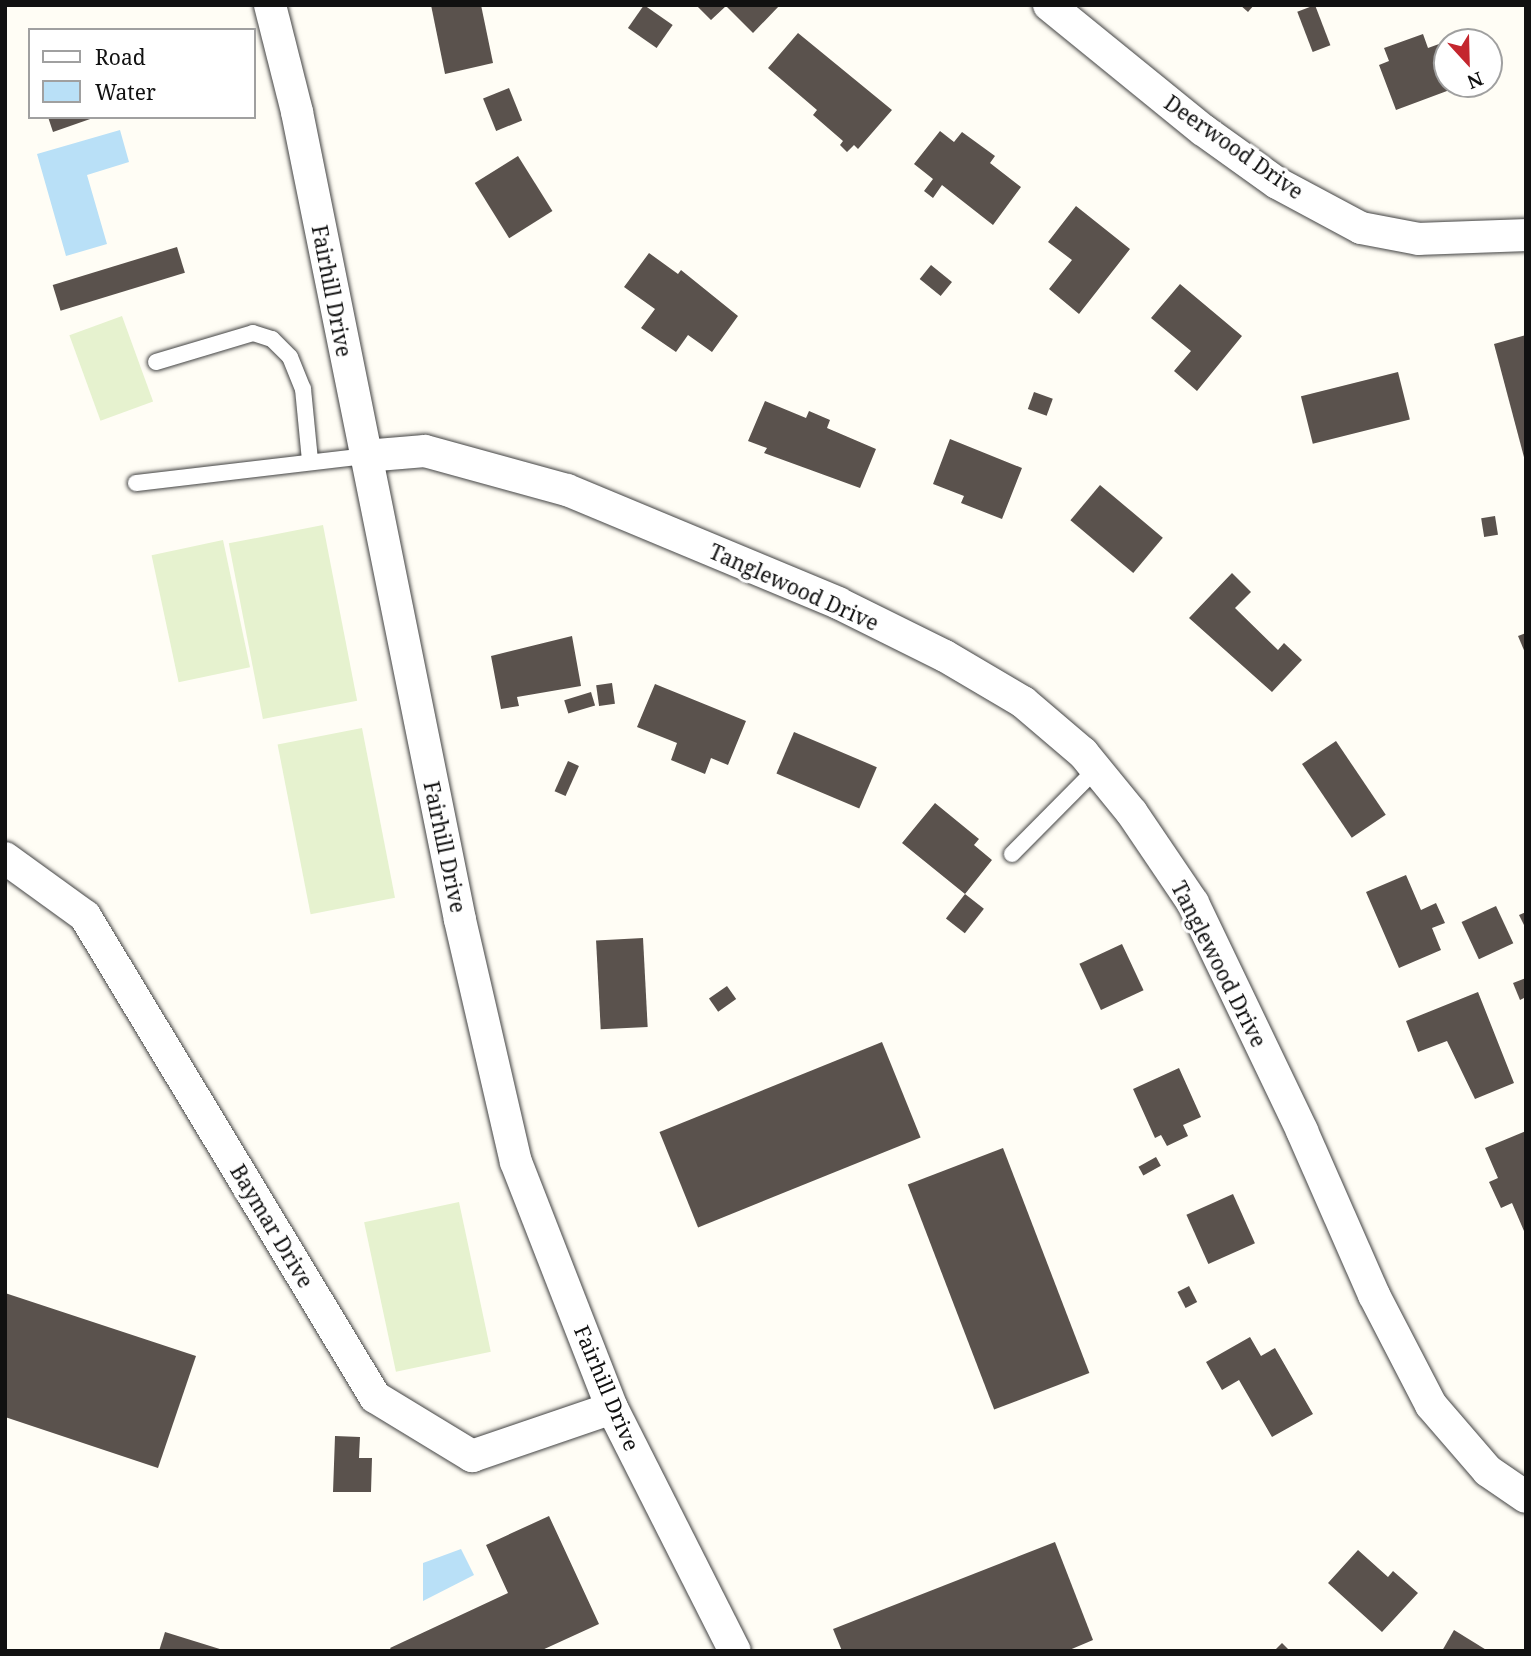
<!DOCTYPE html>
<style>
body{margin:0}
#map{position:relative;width:1531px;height:1656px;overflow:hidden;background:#fffdf5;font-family:"Noto Serif",serif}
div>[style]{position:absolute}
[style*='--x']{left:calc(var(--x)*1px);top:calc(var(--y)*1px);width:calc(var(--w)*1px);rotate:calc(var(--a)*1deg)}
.pitch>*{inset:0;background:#e6f2cf;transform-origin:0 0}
.water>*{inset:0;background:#b9e0f7}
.building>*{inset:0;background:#5a524d;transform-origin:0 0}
.roads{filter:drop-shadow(0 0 2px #444) drop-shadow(0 0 2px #444)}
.service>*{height:16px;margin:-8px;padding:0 8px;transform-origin:8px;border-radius:8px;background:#fff}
.minor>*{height:32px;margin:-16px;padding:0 16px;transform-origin:16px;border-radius:16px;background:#fff}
span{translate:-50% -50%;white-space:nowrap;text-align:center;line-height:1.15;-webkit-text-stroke:7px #fff;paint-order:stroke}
.street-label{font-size:21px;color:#111}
.frame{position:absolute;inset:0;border:7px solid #111;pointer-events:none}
.legend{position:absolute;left:28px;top:28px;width:228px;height:91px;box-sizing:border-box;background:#fff;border:2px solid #a0a0a0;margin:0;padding:9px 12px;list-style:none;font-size:21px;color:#111}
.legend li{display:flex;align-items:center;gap:14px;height:35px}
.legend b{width:35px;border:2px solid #a0a0a0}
.north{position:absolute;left:1433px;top:28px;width:70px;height:70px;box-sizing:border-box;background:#fff;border:2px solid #a0a0a0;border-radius:50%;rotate:158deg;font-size:19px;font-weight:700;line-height:28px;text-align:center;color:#111}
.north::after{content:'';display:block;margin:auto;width:24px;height:32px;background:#c4262e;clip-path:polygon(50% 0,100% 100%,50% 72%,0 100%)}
</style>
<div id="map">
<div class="pitch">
<div style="left:122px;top:316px;width:91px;height:56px;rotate:70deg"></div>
<div style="left:323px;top:525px;width:179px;height:96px;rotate:79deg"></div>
<div style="left:223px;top:540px;width:130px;height:73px;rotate:78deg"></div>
<div style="left:362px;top:728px;width:173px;height:86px;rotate:79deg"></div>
<div style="left:459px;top:1202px;width:153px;height:97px;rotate:78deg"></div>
</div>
<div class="water">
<div style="clip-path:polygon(120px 130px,129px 162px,87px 175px,107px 244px,66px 256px,37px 154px)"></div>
<div style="clip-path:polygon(461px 1549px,474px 1575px,423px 1601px,423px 1563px)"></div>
</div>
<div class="building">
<div style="clip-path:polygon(431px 5px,481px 5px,493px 63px,445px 74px)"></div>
<div style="left:644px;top:5px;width:35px;height:28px;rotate:35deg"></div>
<div style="clip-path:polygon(696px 5px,780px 5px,753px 33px,726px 6px,711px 20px)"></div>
<div style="clip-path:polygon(1240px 5px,1254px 5px,1248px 12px)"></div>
<div style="left:1315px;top:5px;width:43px;height:19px;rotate:69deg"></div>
<div style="clip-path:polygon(798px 33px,892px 110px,858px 149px,854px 145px,847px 152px,840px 145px,843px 141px,813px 115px,817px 110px,768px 68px)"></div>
<div style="clip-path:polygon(1423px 34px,1428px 48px,1439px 44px,1447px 66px,1447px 84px,1455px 88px,1396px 110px,1379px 65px,1389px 61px,1384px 48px)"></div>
<div style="left:509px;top:88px;width:35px;height:28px;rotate:68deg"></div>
<div style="clip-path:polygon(48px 117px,93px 117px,93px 118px,53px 132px)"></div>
<div style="clip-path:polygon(940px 131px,954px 142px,962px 132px,995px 156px,990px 163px,1021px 187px,993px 225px,942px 185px,933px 198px,924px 191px,933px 179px,914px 164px)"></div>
<div style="left:518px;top:156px;width:65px;height:51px;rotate:58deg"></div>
<div style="clip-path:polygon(1076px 206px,1130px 249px,1079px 314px,1049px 289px,1072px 260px,1048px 242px)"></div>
<div style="left:177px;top:247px;width:27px;height:130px;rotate:73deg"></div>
<div style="clip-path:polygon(649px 253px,678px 274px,681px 270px,738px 316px,712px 352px,688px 335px,676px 352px,641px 328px,655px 309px,624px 287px)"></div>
<div style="left:931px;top:265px;width:27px;height:18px;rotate:39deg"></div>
<div style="clip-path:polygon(1180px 284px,1242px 336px,1197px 391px,1174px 371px,1191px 351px,1151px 318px)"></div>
<div style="clip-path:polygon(1526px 335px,1526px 461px,1525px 461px,1494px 344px)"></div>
<div style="left:1398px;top:372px;width:49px;height:100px;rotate:76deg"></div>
<div style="left:1034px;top:392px;width:20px;height:18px;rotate:20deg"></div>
<div style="clip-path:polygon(765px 401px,806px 418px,809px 411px,830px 420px,827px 428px,876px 449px,860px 488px,764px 453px,767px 448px,748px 441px)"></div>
<div style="clip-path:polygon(950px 439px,1022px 468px,1002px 519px,961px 503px,964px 496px,933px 484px)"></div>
<div style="left:1100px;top:485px;width:82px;height:46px;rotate:40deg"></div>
<div style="left:1495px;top:516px;width:19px;height:14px;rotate:81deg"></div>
<div style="clip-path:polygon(1232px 573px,1251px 592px,1235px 608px,1278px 650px,1284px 643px,1302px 660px,1272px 692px,1189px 618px)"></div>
<div style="clip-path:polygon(1526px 633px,1526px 655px,1518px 636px)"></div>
<div style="clip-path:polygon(572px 636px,581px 686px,517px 697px,519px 706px,501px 709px,491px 656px)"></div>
<div style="left:612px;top:683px;width:21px;height:16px;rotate:82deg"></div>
<div style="clip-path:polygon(655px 684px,746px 721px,728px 765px,711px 758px,705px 774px,671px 760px,677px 743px,637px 727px)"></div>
<div style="left:591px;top:692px;width:14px;height:28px;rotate:73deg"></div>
<div style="left:794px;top:732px;width:90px;height:45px;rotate:23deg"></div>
<div style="left:1336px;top:741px;width:89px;height:41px;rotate:56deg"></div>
<div style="left:568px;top:761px;width:12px;height:33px;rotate:24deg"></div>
<div style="clip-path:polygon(935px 803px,979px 839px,974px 845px,992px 860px,965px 894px,902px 843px)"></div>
<div style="clip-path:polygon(1406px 875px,1421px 910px,1436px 903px,1445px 923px,1432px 928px,1441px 950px,1399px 968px,1366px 892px)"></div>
<div style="left:965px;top:894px;width:24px;height:31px;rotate:38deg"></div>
<div style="left:1496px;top:906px;width:41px;height:38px;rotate:65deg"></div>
<div style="clip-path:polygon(1526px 912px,1526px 929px,1519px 915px)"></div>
<div style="left:643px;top:938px;width:89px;height:47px;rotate:87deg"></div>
<div style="left:1122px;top:944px;width:51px;height:47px;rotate:65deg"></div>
<div style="clip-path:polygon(1526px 978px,1526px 997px,1520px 1000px,1513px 983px)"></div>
<div style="left:727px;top:986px;width:16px;height:22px;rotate:55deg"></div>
<div style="clip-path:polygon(1478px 992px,1514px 1083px,1475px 1099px,1447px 1041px,1418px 1052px,1406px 1021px)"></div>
<div style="left:882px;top:1042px;width:103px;height:240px;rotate:68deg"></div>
<div style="clip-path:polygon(1179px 1068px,1201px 1117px,1183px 1125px,1188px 1136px,1167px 1146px,1161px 1135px,1155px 1138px,1133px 1089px)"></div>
<div style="clip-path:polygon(1526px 1131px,1526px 1230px,1524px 1231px,1512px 1203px,1501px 1208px,1489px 1182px,1498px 1178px,1485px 1148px)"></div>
<div style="left:1003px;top:1148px;width:241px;height:102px;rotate:69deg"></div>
<div style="left:1156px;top:1157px;width:10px;height:20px;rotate:61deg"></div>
<div style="left:1233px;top:1194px;width:54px;height:51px;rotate:66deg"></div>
<div style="left:1189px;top:1286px;width:18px;height:13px;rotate:63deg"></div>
<div style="clip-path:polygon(5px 1293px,196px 1356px,158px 1468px,5px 1417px)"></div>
<div style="clip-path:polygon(1250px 1337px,1261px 1356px,1275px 1348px,1313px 1414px,1272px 1437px,1239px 1380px,1222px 1390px,1206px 1362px)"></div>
<div style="clip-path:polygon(335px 1436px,360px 1437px,359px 1458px,372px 1458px,371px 1492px,333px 1492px)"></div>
<div style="clip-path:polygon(549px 1516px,599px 1624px,540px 1651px,392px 1651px,390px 1648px,508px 1593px,486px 1545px)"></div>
<div style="clip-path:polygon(1055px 1542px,1093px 1640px,1067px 1651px,842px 1651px,833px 1629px)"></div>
<div style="clip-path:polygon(1358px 1550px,1388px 1577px,1393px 1571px,1418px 1593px,1382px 1632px,1328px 1583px)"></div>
<div style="clip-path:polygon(1454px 1630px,1488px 1651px,1442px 1651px)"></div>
<div style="clip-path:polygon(165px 1632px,223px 1650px,222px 1651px,159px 1651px)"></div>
<div style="clip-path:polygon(1282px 1643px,1290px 1651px,1274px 1651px)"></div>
</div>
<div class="roads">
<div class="service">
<div style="--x:156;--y:362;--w:101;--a:-16.6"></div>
<div style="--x:253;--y:333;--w:20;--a:18"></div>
<div style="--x:272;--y:339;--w:25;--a:45"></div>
<div style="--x:290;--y:357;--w:35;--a:68"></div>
<div style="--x:303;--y:389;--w:72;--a:84.4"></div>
<div style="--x:136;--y:483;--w:231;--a:-6.7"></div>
<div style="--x:1012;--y:854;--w:120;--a:-45.3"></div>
</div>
<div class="minor">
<div style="--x:270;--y:5;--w:110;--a:75.8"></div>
<div style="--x:297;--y:112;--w:824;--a:78.59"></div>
<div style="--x:460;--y:920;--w:248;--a:77"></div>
<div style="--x:516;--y:1162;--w:264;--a:68.7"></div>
<div style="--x:612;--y:1408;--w:272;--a:63.2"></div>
<div style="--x:1049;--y:5;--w:198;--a:39.1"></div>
<div style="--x:1203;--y:130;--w:91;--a:35.6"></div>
<div style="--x:1277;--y:183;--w:95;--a:28.2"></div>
<div style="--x:1361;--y:228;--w:59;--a:10.7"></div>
<div style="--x:1419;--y:239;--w:107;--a:-2.1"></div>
<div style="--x:365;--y:456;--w:60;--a:-4.8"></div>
<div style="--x:425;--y:451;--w:147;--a:15.4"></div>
<div style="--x:567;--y:490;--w:294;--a:22.6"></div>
<div style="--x:838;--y:603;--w:119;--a:26.4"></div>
<div style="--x:945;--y:656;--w:91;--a:30.5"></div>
<div style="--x:1023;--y:702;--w:79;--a:40.4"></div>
<div style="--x:1083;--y:753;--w:77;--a:50.8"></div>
<div style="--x:1132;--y:813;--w:109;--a:55.9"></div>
<div style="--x:1193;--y:903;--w:253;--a:64.4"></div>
<div style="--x:1302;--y:1131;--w:179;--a:66.3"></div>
<div style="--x:1374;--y:1295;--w:124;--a:62.6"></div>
<div style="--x:1431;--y:1405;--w:87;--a:49.2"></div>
<div style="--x:1488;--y:1471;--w:46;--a:34.4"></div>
<div style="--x:5;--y:858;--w:99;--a:35.9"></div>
<div style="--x:85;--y:916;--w:562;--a:58.91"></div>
<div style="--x:375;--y:1397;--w:114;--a:31.3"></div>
<div style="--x:472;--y:1456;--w:148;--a:-18.9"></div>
</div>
</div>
<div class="street-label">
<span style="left:1234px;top:147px;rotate:35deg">Deerwood Drive</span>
<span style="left:332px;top:291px;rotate:79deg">Fairhill Drive</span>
<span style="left:794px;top:587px;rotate:24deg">Tanglewood Drive</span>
<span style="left:445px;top:847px;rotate:78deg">Fairhill Drive</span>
<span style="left:1219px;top:964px;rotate:63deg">Tanglewood Drive</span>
<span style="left:272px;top:1226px;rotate:59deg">Baymar Drive</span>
<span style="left:607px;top:1388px;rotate:67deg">Fairhill Drive</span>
</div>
<div class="frame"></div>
<ul class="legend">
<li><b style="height:9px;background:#fff"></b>Road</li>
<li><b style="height:19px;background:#b9e0f7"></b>Water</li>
</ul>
<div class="north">N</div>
</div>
